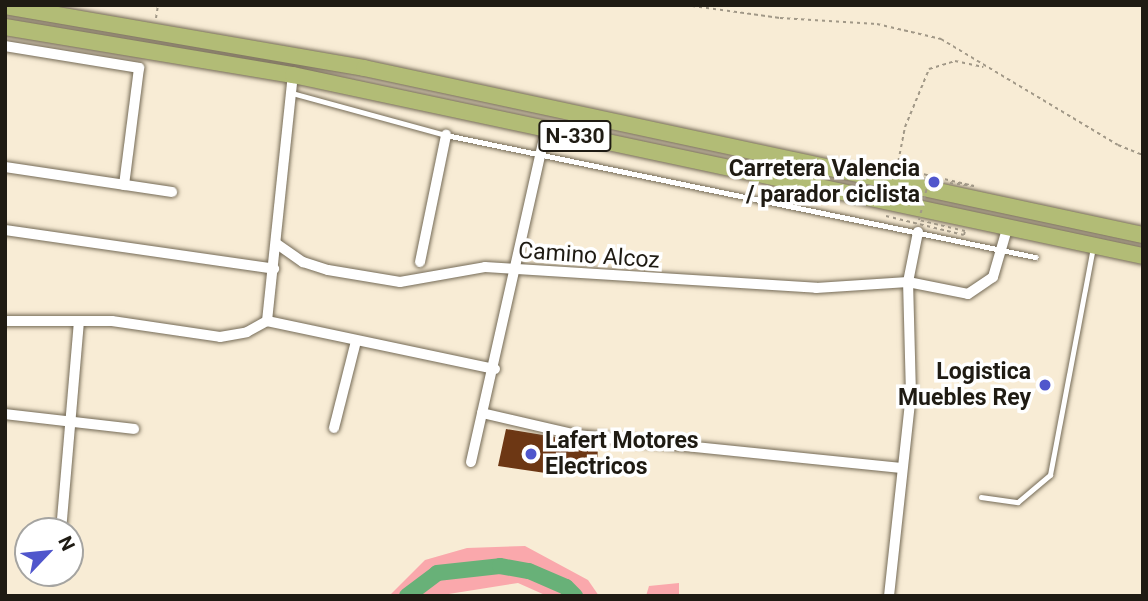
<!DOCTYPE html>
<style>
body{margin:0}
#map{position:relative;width:1148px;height:601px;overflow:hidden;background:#f8ecd5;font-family:Roboto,sans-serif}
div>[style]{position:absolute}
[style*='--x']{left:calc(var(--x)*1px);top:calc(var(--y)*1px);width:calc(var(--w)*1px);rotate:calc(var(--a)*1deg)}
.green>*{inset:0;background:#faa8ac}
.river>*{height:16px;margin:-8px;padding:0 8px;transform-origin:8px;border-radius:8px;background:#68b178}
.building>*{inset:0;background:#6d3714}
.path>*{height:2px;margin-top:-1px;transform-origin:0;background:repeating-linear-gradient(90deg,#a19887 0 3.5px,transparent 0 7px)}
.roads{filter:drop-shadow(0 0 2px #746a56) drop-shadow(0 0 2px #746a56)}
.service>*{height:4.5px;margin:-2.25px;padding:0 2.25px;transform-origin:2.25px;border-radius:2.25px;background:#fff}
.minor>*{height:10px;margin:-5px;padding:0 5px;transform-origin:5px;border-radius:5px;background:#fff}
.trunk>*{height:16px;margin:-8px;padding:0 8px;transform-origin:8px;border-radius:8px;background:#b2bc76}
.path-bridge>*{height:2px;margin-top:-1px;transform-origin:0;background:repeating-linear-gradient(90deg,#a19887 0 3.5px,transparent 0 7px)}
.dots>*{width:19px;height:19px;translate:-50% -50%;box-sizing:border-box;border:4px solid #fff;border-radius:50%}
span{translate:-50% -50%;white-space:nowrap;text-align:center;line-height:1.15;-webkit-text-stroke:7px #fff;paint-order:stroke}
.shield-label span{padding:2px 5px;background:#fff;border:2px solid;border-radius:5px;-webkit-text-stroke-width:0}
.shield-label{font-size:21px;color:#1f1b13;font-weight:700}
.poi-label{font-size:23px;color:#1f1b13;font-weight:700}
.right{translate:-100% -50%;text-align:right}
.left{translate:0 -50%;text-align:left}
.street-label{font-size:23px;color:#1f1b13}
.frame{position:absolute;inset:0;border:7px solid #1f1b13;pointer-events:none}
.north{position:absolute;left:14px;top:517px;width:70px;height:70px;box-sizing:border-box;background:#fff;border:2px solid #a5a4a1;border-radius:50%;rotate:64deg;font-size:19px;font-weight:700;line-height:28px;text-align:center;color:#1f1b13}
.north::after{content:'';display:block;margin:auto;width:24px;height:32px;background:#5056cc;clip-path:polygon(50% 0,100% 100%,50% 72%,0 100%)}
</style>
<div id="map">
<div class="green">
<div style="clip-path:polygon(525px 546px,588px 580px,599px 596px,545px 595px,518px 583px,436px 596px,389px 596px,425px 560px,467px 548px)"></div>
<div style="clip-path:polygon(679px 583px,679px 596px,646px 596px,649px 586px)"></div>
</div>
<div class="river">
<div style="--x:407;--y:596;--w:38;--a:-37"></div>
<div style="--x:437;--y:573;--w:63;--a:-6.3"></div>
<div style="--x:500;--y:566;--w:29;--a:10"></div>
<div style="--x:529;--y:571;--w:40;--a:23.4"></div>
<div style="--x:566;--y:587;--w:13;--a:45"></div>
</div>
<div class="building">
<div style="clip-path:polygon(506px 429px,598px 444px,597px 470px,560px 466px,559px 475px,498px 466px)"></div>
</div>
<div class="path">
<div style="--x:685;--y:5;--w:96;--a:7.8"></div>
<div style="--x:780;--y:18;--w:97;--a:3.5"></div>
<div style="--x:877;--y:24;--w:66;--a:13.2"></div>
<div style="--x:941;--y:39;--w:206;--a:30.9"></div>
<div style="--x:1118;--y:145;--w:27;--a:22"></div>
<div style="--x:156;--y:18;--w:13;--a:-81"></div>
<div style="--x:897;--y:168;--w:42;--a:-79"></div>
<div style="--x:905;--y:127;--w:63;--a:-67.5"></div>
<div style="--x:929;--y:69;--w:27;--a:-17"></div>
<div style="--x:955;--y:61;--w:29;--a:12"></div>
</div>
<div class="roads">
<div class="service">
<div style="--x:292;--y:93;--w:160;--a:15.3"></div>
<div style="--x:446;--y:135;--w:602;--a:11.7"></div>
<div style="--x:981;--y:497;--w:37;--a:8"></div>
<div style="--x:1018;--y:502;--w:42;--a:-40.2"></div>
<div style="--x:1050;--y:475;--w:232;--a:-79.3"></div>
</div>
<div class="minor">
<div style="--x:5;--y:46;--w:136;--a:9.3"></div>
<div style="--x:139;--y:68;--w:118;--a:97.3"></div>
<div style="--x:5;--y:167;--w:169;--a:8.5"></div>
<div style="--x:5;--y:230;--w:272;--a:8.2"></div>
<div style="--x:277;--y:244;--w:32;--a:35"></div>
<div style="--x:303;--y:262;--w:26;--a:18"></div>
<div style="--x:328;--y:270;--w:73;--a:9.5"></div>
<div style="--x:400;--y:282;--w:86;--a:-10"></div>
<div style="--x:485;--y:267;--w:332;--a:3.6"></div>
<div style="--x:816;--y:288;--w:92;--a:-3.7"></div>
<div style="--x:908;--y:282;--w:61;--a:11.3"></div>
<div style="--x:968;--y:294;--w:30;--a:-34"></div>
<div style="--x:993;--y:277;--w:50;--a:-73.7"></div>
<div style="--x:420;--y:262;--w:130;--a:-78.4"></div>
<div style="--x:5;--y:321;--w:107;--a:0"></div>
<div style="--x:112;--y:321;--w:109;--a:8.4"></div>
<div style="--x:220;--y:337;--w:27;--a:-10"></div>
<div style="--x:247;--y:332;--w:23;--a:-29"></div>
<div style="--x:267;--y:321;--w:233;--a:11.9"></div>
<div style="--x:267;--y:321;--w:247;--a:-84"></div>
<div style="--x:482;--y:413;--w:98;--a:13"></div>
<div style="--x:577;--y:435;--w:326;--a:5.8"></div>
<div style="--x:5;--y:414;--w:130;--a:6.6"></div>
<div style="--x:334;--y:428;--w:90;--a:-75.8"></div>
<div style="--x:471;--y:462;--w:340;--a:-77.3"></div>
<div style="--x:61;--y:531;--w:210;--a:-85.1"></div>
<div style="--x:889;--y:596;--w:202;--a:-83.8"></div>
<div style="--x:911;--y:395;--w:113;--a:-91.5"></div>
<div style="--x:908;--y:282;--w:51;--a:-78.7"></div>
</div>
<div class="trunk">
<div style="--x:5;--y:6;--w:364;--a:9.8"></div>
<div style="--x:364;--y:68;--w:797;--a:12.1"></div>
<div style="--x:5;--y:27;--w:292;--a:9.5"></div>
<div style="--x:293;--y:75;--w:869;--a:12.02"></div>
</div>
</div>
<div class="path-bridge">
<div style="--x:886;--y:216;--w:80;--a:13.7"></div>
<div style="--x:964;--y:235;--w:4;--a:-76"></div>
<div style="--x:965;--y:231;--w:47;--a:-166.6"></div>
<div style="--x:919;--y:220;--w:42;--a:-76.3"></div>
<div style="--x:929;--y:179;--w:34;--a:-161"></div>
<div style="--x:897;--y:168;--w:79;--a:13.2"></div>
<div style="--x:974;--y:186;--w:25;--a:-173"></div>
</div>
<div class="dots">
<div style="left:934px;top:182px;background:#5056cc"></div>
<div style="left:1045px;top:385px;background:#5056cc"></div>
<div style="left:531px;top:454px;background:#5056cc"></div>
</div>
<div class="shield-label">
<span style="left:575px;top:136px">N-330</span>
</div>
<div class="poi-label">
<span class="right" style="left:920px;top:182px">Carretera Valencia<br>/ parador ciclista</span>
<span class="right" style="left:1031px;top:385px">Logistica<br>Muebles Rey</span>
<span class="left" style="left:545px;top:454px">Lafert Motores<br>Electricos</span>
</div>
<div class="street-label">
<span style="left:589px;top:256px;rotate:4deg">Camino Alcoz</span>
</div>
<div class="frame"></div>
<div class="north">N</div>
</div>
